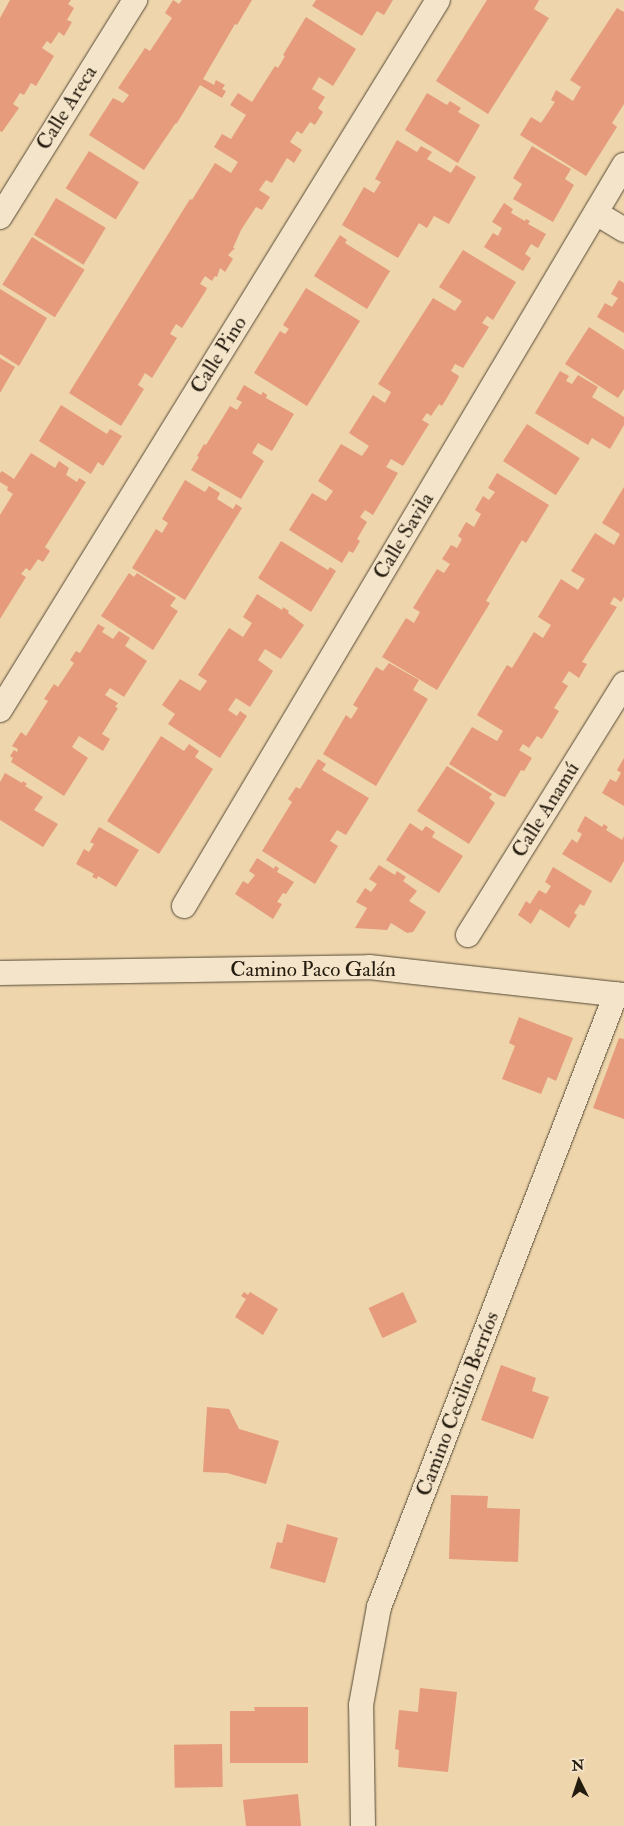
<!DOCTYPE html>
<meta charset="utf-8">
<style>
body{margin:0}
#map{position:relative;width:624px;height:1826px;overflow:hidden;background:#eed5ac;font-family:"IM FELL Double Pica",serif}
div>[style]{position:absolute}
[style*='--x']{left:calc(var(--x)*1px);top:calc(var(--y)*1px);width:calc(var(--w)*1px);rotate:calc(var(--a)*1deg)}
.building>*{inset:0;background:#e59b7c;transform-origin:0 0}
.roads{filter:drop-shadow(0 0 1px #564a36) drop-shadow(0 0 1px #564a36)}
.street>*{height:24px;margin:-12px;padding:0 12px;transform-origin:12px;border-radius:12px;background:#f4e4c9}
span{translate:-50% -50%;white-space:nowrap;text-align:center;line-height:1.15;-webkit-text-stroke:4px #f4e4c9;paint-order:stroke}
.street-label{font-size:21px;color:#241b0f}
.north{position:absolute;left:554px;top:1756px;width:50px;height:50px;-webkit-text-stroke:4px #f4e4c9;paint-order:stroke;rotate:356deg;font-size:14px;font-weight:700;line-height:20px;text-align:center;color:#241b0f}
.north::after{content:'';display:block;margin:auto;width:18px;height:22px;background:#241b0f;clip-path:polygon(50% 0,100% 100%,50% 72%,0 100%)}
</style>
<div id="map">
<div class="building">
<div style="clip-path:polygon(10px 0,71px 0,68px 4px,74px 8px,67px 20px,72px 22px,64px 36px,59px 32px,51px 44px,47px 41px,42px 48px,54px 56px,36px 86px,31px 83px,24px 95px,20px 93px,13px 104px,19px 108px,2px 132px,0 131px,0 18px)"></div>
<div style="clip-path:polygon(173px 0,179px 4px,182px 0,252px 0,237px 25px,235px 24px,203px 79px,214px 85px,216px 80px,225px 85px,222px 89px,226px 91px,222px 98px,200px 85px,177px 123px,175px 124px,144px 170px,89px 135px,113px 98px,123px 103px,129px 95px,118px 88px,145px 48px,150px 51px,172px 18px,165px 13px)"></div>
<div style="clip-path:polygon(316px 0,393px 0,384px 15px,377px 11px,362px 36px,312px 6px)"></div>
<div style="clip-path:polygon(487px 0,539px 0,534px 9px,549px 18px,488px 114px,436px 81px)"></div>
<div style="clip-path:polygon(617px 8px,624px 12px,624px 104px,612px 123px,617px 127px,586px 176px,520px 135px,531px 117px,541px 123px,555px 102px,551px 100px,556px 90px,573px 101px,581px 87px,570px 80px)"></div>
<div style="clip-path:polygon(306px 17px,356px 49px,333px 86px,319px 77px,312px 89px,325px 97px,318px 108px,323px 112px,315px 125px,310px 122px,302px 134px,297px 131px,290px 142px,302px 150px,294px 163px,287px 158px,272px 183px,266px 180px,259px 190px,270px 197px,262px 210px,256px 207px,241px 230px,233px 248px,235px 248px,228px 255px,233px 259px,225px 272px,220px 268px,217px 277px,215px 276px,212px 281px,205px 276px,200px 284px,207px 288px,205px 292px,182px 328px,176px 324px,170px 334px,177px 338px,152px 378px,145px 373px,138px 385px,144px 389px,121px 426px,69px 393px,190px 199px,192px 200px,215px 163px,231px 173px,238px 162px,214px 147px,222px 134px,231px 139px,246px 115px,230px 105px,238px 93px,252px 102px,275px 66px,278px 68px,285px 56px,283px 55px)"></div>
<div style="clip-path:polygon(427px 93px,447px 105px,450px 101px,461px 108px,458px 112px,480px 125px,458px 163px,405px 130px)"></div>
<div style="clip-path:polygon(397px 140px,417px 152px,421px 146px,432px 152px,427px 159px,451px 173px,456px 165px,476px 177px,449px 224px,434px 216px,427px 228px,419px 223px,398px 258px,342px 225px,364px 187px,374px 193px,381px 182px,375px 179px)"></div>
<div style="clip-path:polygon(532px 146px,571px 169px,565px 179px,574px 185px,553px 222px,513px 199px,522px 184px,513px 178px)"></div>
<div style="left:89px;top:151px;width:59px;height:44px;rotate:32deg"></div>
<div style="left:56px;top:198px;width:58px;height:43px;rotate:31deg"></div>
<div style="clip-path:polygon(504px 203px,513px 209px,511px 213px,525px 221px,526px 219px,530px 221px,528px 224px,546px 234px,538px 248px,531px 244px,525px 254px,531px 258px,523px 271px,484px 247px,493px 233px,498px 236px,502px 228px,492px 222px)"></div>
<div style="clip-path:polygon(340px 235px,347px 240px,345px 243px,390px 271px,367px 309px,314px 276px)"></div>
<div style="left:32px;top:237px;width:62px;height:56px;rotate:32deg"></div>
<div style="clip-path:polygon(463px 250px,516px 282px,493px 320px,487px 316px,482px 323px,489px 327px,463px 368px,455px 364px,451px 371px,459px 376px,457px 381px,442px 406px,439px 404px,431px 416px,427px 413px,422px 420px,429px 424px,403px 466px,391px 459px,386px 467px,398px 473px,373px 515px,365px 510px,360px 517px,367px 522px,357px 539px,360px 541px,353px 553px,349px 551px,342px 563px,289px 530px,312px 493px,326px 501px,333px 491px,318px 481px,341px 444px,362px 456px,369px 446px,349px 433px,373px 395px,385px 403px,391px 392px,378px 384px,433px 298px,455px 311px,462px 301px,439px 287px)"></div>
<div style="clip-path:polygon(619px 280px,624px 283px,624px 333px,597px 317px,605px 303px,612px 307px,618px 298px,611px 294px)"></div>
<div style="clip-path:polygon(306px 288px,360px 321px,307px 406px,254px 373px,280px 331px,285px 334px,289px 329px,283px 325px)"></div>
<div style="clip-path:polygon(0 289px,47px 318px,19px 366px,0 354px)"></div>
<div style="clip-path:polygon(589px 327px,624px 350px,624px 389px,618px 398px,565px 364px)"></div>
<div style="clip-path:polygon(0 358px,15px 367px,0 393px)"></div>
<div style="clip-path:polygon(560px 371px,569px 376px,566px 381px,572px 384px,578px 375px,598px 387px,592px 397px,624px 417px,624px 425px,610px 449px,592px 438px,588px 445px,535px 413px)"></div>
<div style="clip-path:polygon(244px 385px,261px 395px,263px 392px,267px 395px,266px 398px,294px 414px,272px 451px,258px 443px,252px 453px,264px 461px,241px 499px,191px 470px,199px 457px,197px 456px,204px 444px,206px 445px,230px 406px,237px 410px,242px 402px,236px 399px)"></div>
<div style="clip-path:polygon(61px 405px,107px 434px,110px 429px,122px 436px,103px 466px,98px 462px,91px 474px,39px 441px)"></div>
<div style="left:527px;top:424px;width:63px;height:44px;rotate:33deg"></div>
<div style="clip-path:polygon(31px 453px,55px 468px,59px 461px,69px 468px,66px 475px,77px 482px,79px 478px,86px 482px,45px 547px,50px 551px,43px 562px,38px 559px,30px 571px,26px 568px,21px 574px,26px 577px,0 619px,0 515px,13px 494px,7px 490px,8px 487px,0 482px,0 473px,2px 471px,14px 479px)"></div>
<div style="clip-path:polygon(497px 473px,549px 505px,526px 543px,522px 540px,486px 601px,490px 603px,437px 690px,382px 657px,406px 618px,414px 623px,420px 612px,413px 608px,437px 569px,444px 573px,450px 564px,442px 559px,451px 545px,457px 548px,462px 539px,458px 536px,466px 522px,474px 527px,481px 514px,475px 510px,483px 496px,489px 500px,495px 492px,488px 488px)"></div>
<div style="clip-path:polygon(185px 480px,205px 492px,209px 486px,220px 493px,217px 499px,233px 509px,236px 504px,242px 508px,185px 600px,132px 568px,156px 529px,162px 533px,168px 523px,162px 519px)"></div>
<div style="clip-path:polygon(624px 487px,624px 597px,621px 602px,614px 597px,610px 604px,617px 607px,582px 662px,587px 664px,579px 678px,569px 671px,562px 682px,568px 686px,554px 708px,559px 711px,542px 739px,537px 736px,529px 748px,523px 744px,519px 750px,532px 758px,524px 771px,521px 770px,505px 797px,499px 795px,449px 764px,472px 727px,497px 741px,503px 731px,477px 715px,507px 665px,512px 668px,534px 632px,543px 638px,551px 625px,538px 617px,561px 579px,578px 590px,585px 579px,571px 571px,595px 533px,614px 545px,620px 534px,602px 523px)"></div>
<div style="clip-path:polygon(281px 541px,328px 570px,330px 567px,336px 571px,311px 612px,258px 578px)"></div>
<div style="clip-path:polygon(129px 573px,134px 577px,137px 573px,176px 598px,170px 606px,178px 611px,153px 650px,101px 616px)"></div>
<div style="clip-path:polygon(257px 594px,282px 610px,283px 607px,289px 611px,288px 613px,304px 625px,281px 659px,265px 649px,258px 660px,273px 671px,250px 707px,236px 698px,228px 710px,237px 716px,240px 711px,247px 716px,220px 758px,168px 724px,175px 714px,162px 705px,180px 679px,200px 691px,207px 681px,198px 675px,229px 628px,243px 637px,252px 623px,243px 617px)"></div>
<div style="clip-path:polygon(98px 624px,105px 628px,102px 632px,113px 639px,119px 631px,130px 638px,125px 646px,147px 661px,124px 697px,110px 688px,105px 695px,118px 703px,115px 707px,118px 708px,102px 734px,110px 739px,103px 751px,79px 736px,72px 747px,88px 758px,64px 796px,11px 762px,13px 758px,10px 756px,14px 750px,17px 752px,18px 749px,12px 746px,21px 732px,26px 736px,48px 701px,44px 699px,54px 684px,58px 687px,74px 663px,70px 660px,76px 651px,80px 653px)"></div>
<div style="clip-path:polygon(389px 663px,419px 680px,413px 690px,428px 699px,376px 786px,323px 754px,346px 715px,351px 719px,358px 708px,353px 705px,376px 667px,383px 671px)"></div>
<div style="clip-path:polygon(161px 736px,184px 751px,189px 744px,199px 751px,195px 757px,213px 769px,159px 854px,107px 821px)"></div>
<div style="clip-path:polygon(624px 758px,624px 806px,602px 793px,610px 779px,616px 782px,621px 773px,617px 770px)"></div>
<div style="clip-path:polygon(318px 759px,326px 764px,322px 770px,369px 798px,346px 835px,337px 830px,330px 841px,338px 846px,315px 884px,262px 851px,292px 802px,288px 799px,296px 787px,300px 789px)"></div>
<div style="clip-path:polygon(447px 766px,492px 794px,489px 798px,495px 803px,469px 844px,417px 811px)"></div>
<div style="clip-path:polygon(5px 773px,22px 783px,23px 781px,27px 784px,25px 786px,43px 797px,34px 810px,58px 824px,43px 847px,0 820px,0 782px)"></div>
<div style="clip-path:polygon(585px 816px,602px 827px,604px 824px,608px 827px,606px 830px,622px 840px,624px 836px,624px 861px,611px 883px,562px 854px,572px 839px,577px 843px,582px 834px,577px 831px)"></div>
<div style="clip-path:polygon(410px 823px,422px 831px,426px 826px,435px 832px,432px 837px,463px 856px,439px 893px,386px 860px)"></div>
<div style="clip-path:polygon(99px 827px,139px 850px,116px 887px,98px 876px,97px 879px,92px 877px,94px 874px,76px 864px,84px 849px,89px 852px,94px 844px,90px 842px)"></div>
<div style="clip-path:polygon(257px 858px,274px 869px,275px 866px,279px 868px,277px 872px,294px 882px,286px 894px,283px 893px,277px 902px,282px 904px,273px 919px,235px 894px,243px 881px,248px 884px,255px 875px,249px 871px)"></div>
<div style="clip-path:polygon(379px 865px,395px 875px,397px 871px,406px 877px,403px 881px,417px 891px,409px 901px,426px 912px,413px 932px,407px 933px,391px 923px,387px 930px,355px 928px,367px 908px,356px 902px,365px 888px,371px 892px,377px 884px,369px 879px)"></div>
<div style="clip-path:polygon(553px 867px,592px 891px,584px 906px,580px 904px,574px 913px,577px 915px,569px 928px,540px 909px,531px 924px,518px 915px,526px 901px,530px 904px,539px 890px,546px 894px,551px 886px,545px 882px)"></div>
<div style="clip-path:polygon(519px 1017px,573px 1038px,556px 1081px,548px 1077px,541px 1094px,502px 1079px,515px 1046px,509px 1043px)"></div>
<div style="clip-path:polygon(619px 1038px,624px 1039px,624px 1119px,593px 1108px)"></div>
<div style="clip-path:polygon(244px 1292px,248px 1295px,250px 1292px,278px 1309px,263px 1335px,235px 1317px,246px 1299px,241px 1296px)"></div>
<div style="left:403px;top:1292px;width:33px;height:38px;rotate:65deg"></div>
<div style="clip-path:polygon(501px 1365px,536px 1378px,532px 1391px,549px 1397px,533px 1439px,481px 1420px)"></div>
<div style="clip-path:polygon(207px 1407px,229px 1409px,239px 1429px,279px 1441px,266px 1484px,227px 1473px,203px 1472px)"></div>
<div style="clip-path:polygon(451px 1495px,488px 1496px,487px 1508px,520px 1509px,518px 1562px,449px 1559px)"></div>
<div style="clip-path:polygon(287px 1524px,338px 1538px,325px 1583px,270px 1568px,277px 1542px,282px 1543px)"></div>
<div style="clip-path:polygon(420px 1688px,457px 1692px,448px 1772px,398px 1767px,399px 1750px,395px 1749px,399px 1710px,418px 1712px)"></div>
<div style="clip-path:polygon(254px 1707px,308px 1707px,308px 1763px,230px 1763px,230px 1711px,255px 1711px)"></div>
<div style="left:222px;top:1744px;width:43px;height:48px;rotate:89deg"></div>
<div style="clip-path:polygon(298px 1794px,301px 1826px,246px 1826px,243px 1800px)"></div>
</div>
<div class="roads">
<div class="street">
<div style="--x:596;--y:213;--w:33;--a:31"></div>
<div style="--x:0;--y:217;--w:256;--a:-58.1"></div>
<div style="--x:0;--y:710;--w:834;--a:-58.33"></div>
<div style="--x:184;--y:906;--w:862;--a:-59.3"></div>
<div style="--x:468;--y:935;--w:296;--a:-58.1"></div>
<div style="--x:0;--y:973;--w:369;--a:-0.9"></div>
<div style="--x:369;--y:967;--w:257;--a:6.3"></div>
<div style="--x:363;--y:1826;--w:121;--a:-90.9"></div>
<div style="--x:361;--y:1705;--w:100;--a:-79.6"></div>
<div style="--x:379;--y:1607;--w:657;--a:-68.86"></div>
</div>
</div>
<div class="street-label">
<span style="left:67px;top:108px;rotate:-58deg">Calle Areca</span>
<span style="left:219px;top:355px;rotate:-58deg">Calle Pino</span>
<span style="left:404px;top:536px;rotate:-59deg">Calle Savila</span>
<span style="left:546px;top:810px;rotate:-58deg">Calle Anamú</span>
<span style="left:313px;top:970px">Camino Paco Galán</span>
<span style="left:458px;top:1404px;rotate:-69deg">Camino Cecilio Berríos</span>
</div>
<div class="north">N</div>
</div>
